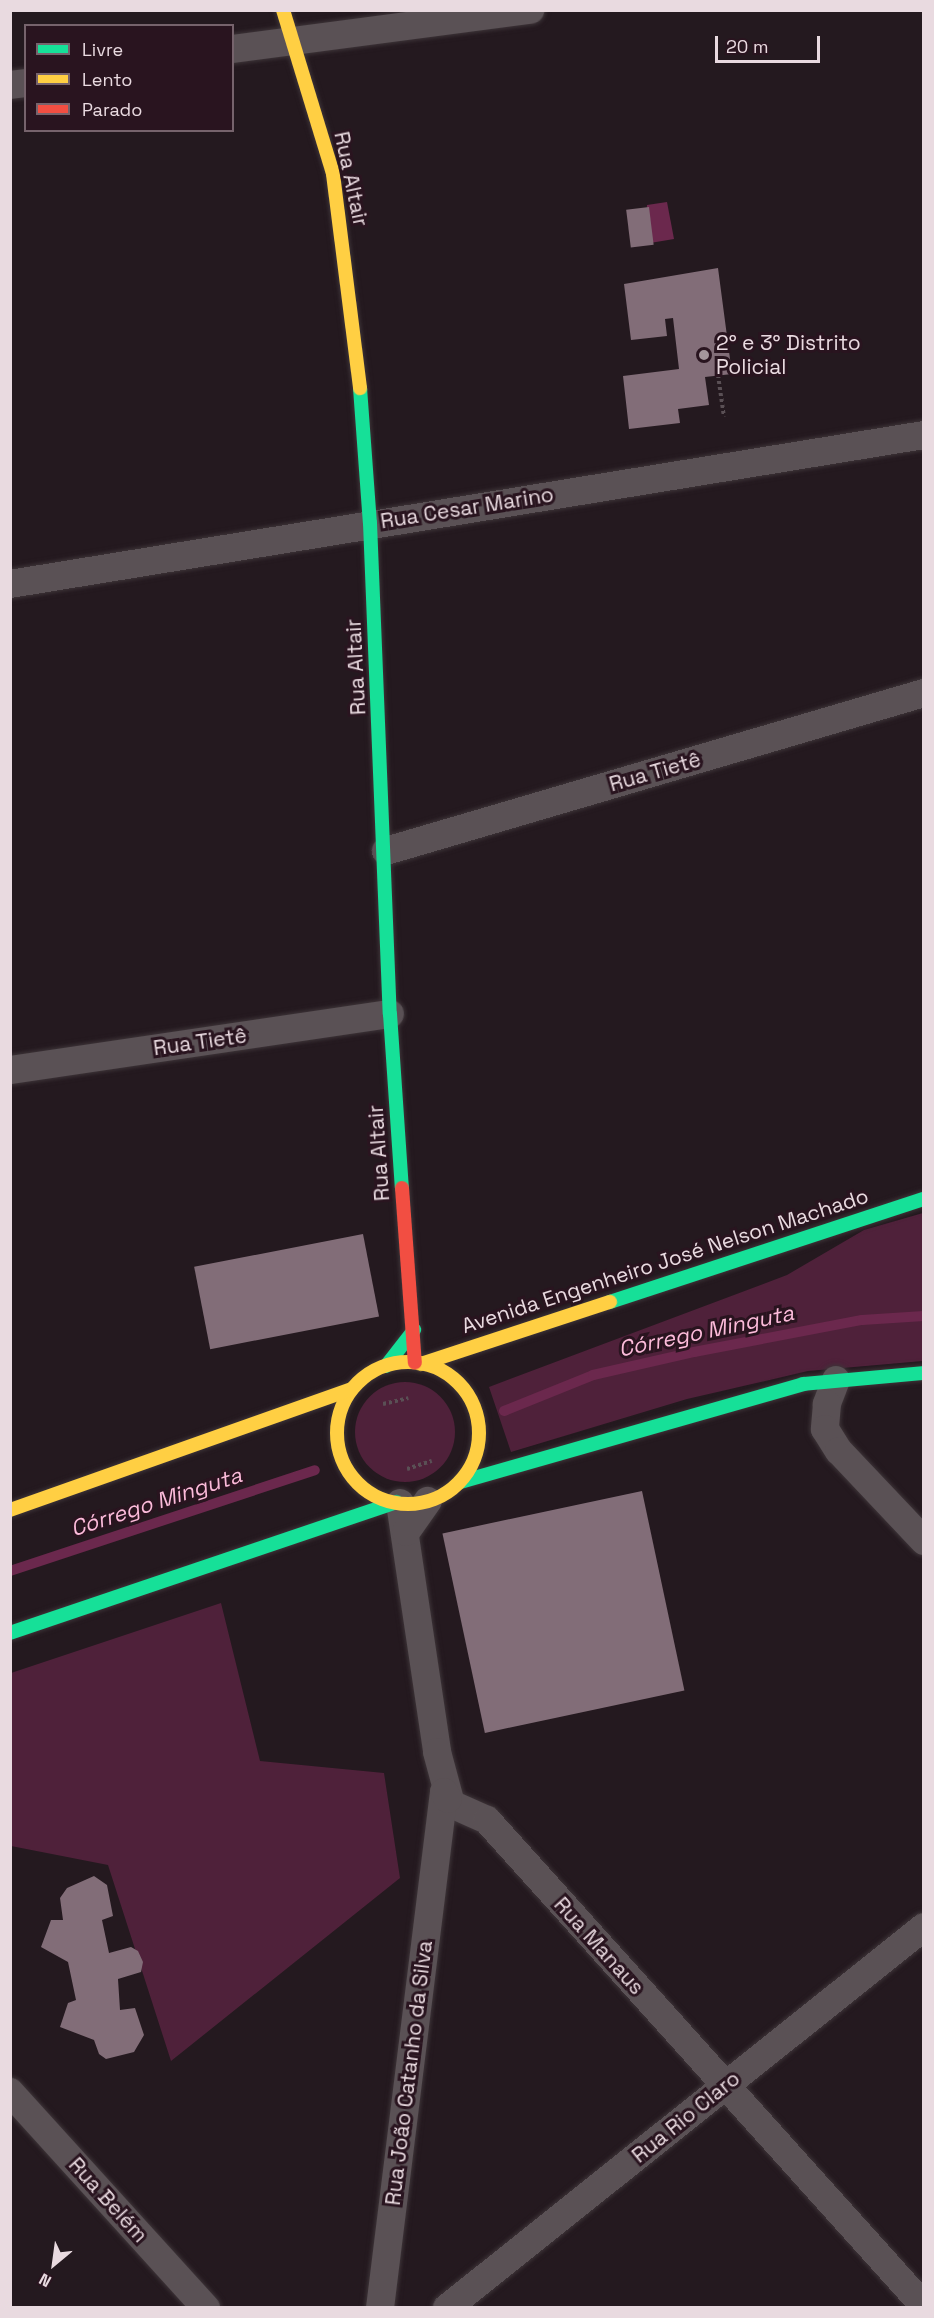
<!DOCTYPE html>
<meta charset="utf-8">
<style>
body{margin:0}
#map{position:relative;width:934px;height:2318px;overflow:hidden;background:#24191f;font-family:"Space Grotesk",sans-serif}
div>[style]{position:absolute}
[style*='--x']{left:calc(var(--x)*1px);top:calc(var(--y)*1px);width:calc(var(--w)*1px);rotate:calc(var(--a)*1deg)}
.green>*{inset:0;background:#4f213a}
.round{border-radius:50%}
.water>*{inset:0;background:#6b284d}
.stream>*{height:10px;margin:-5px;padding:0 5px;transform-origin:5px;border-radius:5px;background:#6b284d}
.building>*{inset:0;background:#826d78;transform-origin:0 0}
.path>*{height:4px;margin-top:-2px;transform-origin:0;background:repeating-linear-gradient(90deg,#5a5055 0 3px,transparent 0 6px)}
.roads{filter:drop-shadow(0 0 2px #3d3438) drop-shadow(0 0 2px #3d3438)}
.street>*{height:28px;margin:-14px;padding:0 14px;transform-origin:14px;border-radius:14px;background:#5a5155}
.fast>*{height:14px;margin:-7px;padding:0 7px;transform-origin:7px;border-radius:7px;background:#16e098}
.slow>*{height:14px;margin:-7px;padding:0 7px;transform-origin:7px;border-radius:7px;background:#ffcf43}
.slow>.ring{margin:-7px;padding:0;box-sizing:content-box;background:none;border:14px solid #ffcf43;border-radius:50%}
.jam>*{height:14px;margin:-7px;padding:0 7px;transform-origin:7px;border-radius:7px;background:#f24e42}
.dots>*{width:16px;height:16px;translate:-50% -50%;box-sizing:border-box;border:3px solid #29141f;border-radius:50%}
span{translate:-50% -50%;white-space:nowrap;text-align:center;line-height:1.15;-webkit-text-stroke:6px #29141f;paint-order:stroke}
.street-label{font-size:21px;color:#e9dae0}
.poi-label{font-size:21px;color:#e9dae0}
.left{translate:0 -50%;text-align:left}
.water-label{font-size:22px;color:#fcbbda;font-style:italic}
.frame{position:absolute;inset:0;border:12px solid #e9dae0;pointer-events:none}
.legend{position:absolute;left:24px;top:24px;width:210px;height:108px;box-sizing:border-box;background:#29141f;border:2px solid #76636c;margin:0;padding:8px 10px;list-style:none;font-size:18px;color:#e9dae0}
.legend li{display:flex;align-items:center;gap:12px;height:30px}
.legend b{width:30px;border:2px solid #76636c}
.north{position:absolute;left:24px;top:2234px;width:60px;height:60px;-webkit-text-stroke:4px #29141f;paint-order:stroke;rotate:209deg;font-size:16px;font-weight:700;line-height:24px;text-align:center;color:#e9dae0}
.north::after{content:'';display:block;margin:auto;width:21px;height:27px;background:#e9dae0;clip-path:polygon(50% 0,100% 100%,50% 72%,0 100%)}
.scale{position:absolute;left:715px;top:36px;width:105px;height:27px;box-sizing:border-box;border:3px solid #e9dae0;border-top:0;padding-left:8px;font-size:18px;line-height:21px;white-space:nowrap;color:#e9dae0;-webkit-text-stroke:4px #29141f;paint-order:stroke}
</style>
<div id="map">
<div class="green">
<div style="clip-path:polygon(923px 1213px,923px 1361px,808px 1371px,687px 1399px,511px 1452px,489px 1387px,787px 1275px,864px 1230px)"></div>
<div class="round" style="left:355px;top:1382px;width:100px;height:100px"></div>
<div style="clip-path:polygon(221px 1603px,260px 1761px,384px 1773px,400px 1878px,171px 2061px,108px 1865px,11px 1846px,11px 1673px)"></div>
</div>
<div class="water">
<div style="clip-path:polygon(667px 202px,674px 239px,644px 244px,647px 205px)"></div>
</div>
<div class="stream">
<div style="--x:504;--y:1411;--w:96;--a:-22"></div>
<div style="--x:593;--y:1375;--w:104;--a:-12.8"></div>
<div style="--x:694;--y:1352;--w:171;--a:-10.8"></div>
<div style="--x:862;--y:1320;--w:62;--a:-3.7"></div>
<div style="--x:10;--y:1571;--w:321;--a:-18.3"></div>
</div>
<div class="building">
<div style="left:649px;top:207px;width:38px;height:23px;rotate:83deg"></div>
<div style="clip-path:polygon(718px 268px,732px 374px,705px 377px,709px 405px,678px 409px,680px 423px,629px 429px,623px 376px,679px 369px,673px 318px,665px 319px,667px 336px,631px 340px,624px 284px)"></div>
<div style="left:363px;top:1234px;width:84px;height:172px;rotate:79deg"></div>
<div style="left:642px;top:1491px;width:204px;height:204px;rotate:78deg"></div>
<div style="clip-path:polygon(94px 1876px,107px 1885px,113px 1916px,102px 1920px,109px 1953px,131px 1947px,138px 1951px,143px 1962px,141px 1972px,118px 1979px,120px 2010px,135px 2008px,144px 2035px,134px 2052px,106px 2059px,99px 2054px,94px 2040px,60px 2027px,68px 2003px,76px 2000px,68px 1962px,41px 1947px,51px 1920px,63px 1920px,60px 1898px,67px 1888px)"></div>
</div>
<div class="path">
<div style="--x:718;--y:375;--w:42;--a:81.9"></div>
<div style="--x:383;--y:1404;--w:26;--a:-13"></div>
<div style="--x:407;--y:1469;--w:26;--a:-18"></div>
</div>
<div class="roads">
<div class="street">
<div style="--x:232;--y:49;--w:301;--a:-7.5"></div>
<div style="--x:10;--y:85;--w:16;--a:-7"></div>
<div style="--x:10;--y:584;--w:926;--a:-9.26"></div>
<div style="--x:386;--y:851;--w:561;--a:-16.37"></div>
<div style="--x:10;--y:1070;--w:384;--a:-8.4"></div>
<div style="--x:836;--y:1380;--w:26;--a:111"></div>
<div style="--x:827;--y:1404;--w:25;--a:95"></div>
<div style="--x:825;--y:1429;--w:26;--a:58"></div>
<div style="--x:839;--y:1451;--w:124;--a:46.6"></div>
<div style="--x:400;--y:1503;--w:252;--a:81.5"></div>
<div style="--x:437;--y:1752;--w:54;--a:74.9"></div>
<div style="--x:406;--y:1532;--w:38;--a:-55"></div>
<div style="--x:451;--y:1804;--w:39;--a:24"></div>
<div style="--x:487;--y:1820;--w:654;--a:48.04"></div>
<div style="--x:10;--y:2092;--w:292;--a:47.8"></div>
<div style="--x:380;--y:2308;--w:520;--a:-82.93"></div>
<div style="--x:444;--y:1792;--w:8;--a:60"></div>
<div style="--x:447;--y:2308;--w:610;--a:-38.62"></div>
</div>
<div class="fast">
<div style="--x:360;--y:388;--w:135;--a:85.8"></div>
<div style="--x:370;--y:523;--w:491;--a:87.7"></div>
<div style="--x:390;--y:1014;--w:174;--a:86.1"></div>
<div style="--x:610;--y:1302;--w:330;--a:-18.2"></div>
<div style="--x:386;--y:1366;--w:46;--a:-52.1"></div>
<div style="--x:460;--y:1482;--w:357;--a:-15.9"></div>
<div style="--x:803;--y:1384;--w:121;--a:-5.2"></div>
<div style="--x:10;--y:1633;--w:408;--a:-18.7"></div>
</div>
<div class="slow">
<div style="--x:283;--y:10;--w:171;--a:73"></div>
<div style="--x:333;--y:174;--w:216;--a:82.8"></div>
<div class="ring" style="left:337px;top:1362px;width:128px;height:128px"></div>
<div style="--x:421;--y:1364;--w:199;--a:-18.2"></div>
<div style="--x:10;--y:1510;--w:363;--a:-19.5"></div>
</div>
<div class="jam">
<div style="--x:402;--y:1188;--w:175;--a:85.8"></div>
</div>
</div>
<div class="dots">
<div style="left:704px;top:355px;background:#a4969c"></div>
</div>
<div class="street-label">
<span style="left:351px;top:179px;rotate:78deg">Rua Altair</span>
<span style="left:467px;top:508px;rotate:-9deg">Rua Cesar Marino</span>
<span style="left:356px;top:667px;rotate:-93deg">Rua Altair</span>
<span style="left:655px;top:772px;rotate:-16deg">Rua Tietê</span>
<span style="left:200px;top:1042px;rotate:-8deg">Rua Tietê</span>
<span style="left:379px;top:1153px;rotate:-94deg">Rua Altair</span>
<span style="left:665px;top:1261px;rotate:-18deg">Avenida Engenheiro José Nelson Machado</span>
<span style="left:599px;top:1946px;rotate:48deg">Rua Manaus</span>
<span style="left:409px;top:2073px;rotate:-83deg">Rua João Catanho da Silva</span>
<span style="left:686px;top:2117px;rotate:-39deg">Rua Rio Claro</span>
<span style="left:108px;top:2200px;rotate:48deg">Rua Belém</span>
</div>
<div class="poi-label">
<span class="left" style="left:716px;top:355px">2° e 3° Distrito<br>Policial</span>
</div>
<div class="water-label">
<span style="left:706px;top:1331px;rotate:-12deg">Córrego Minguta</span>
<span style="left:156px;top:1502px;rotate:-18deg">Córrego Minguta</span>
</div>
<div class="frame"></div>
<ul class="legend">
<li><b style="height:8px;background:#16e098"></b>Livre</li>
<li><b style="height:8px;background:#ffcf43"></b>Lento</li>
<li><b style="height:8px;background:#f24e42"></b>Parado</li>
</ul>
<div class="north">N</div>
<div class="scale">20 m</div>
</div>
